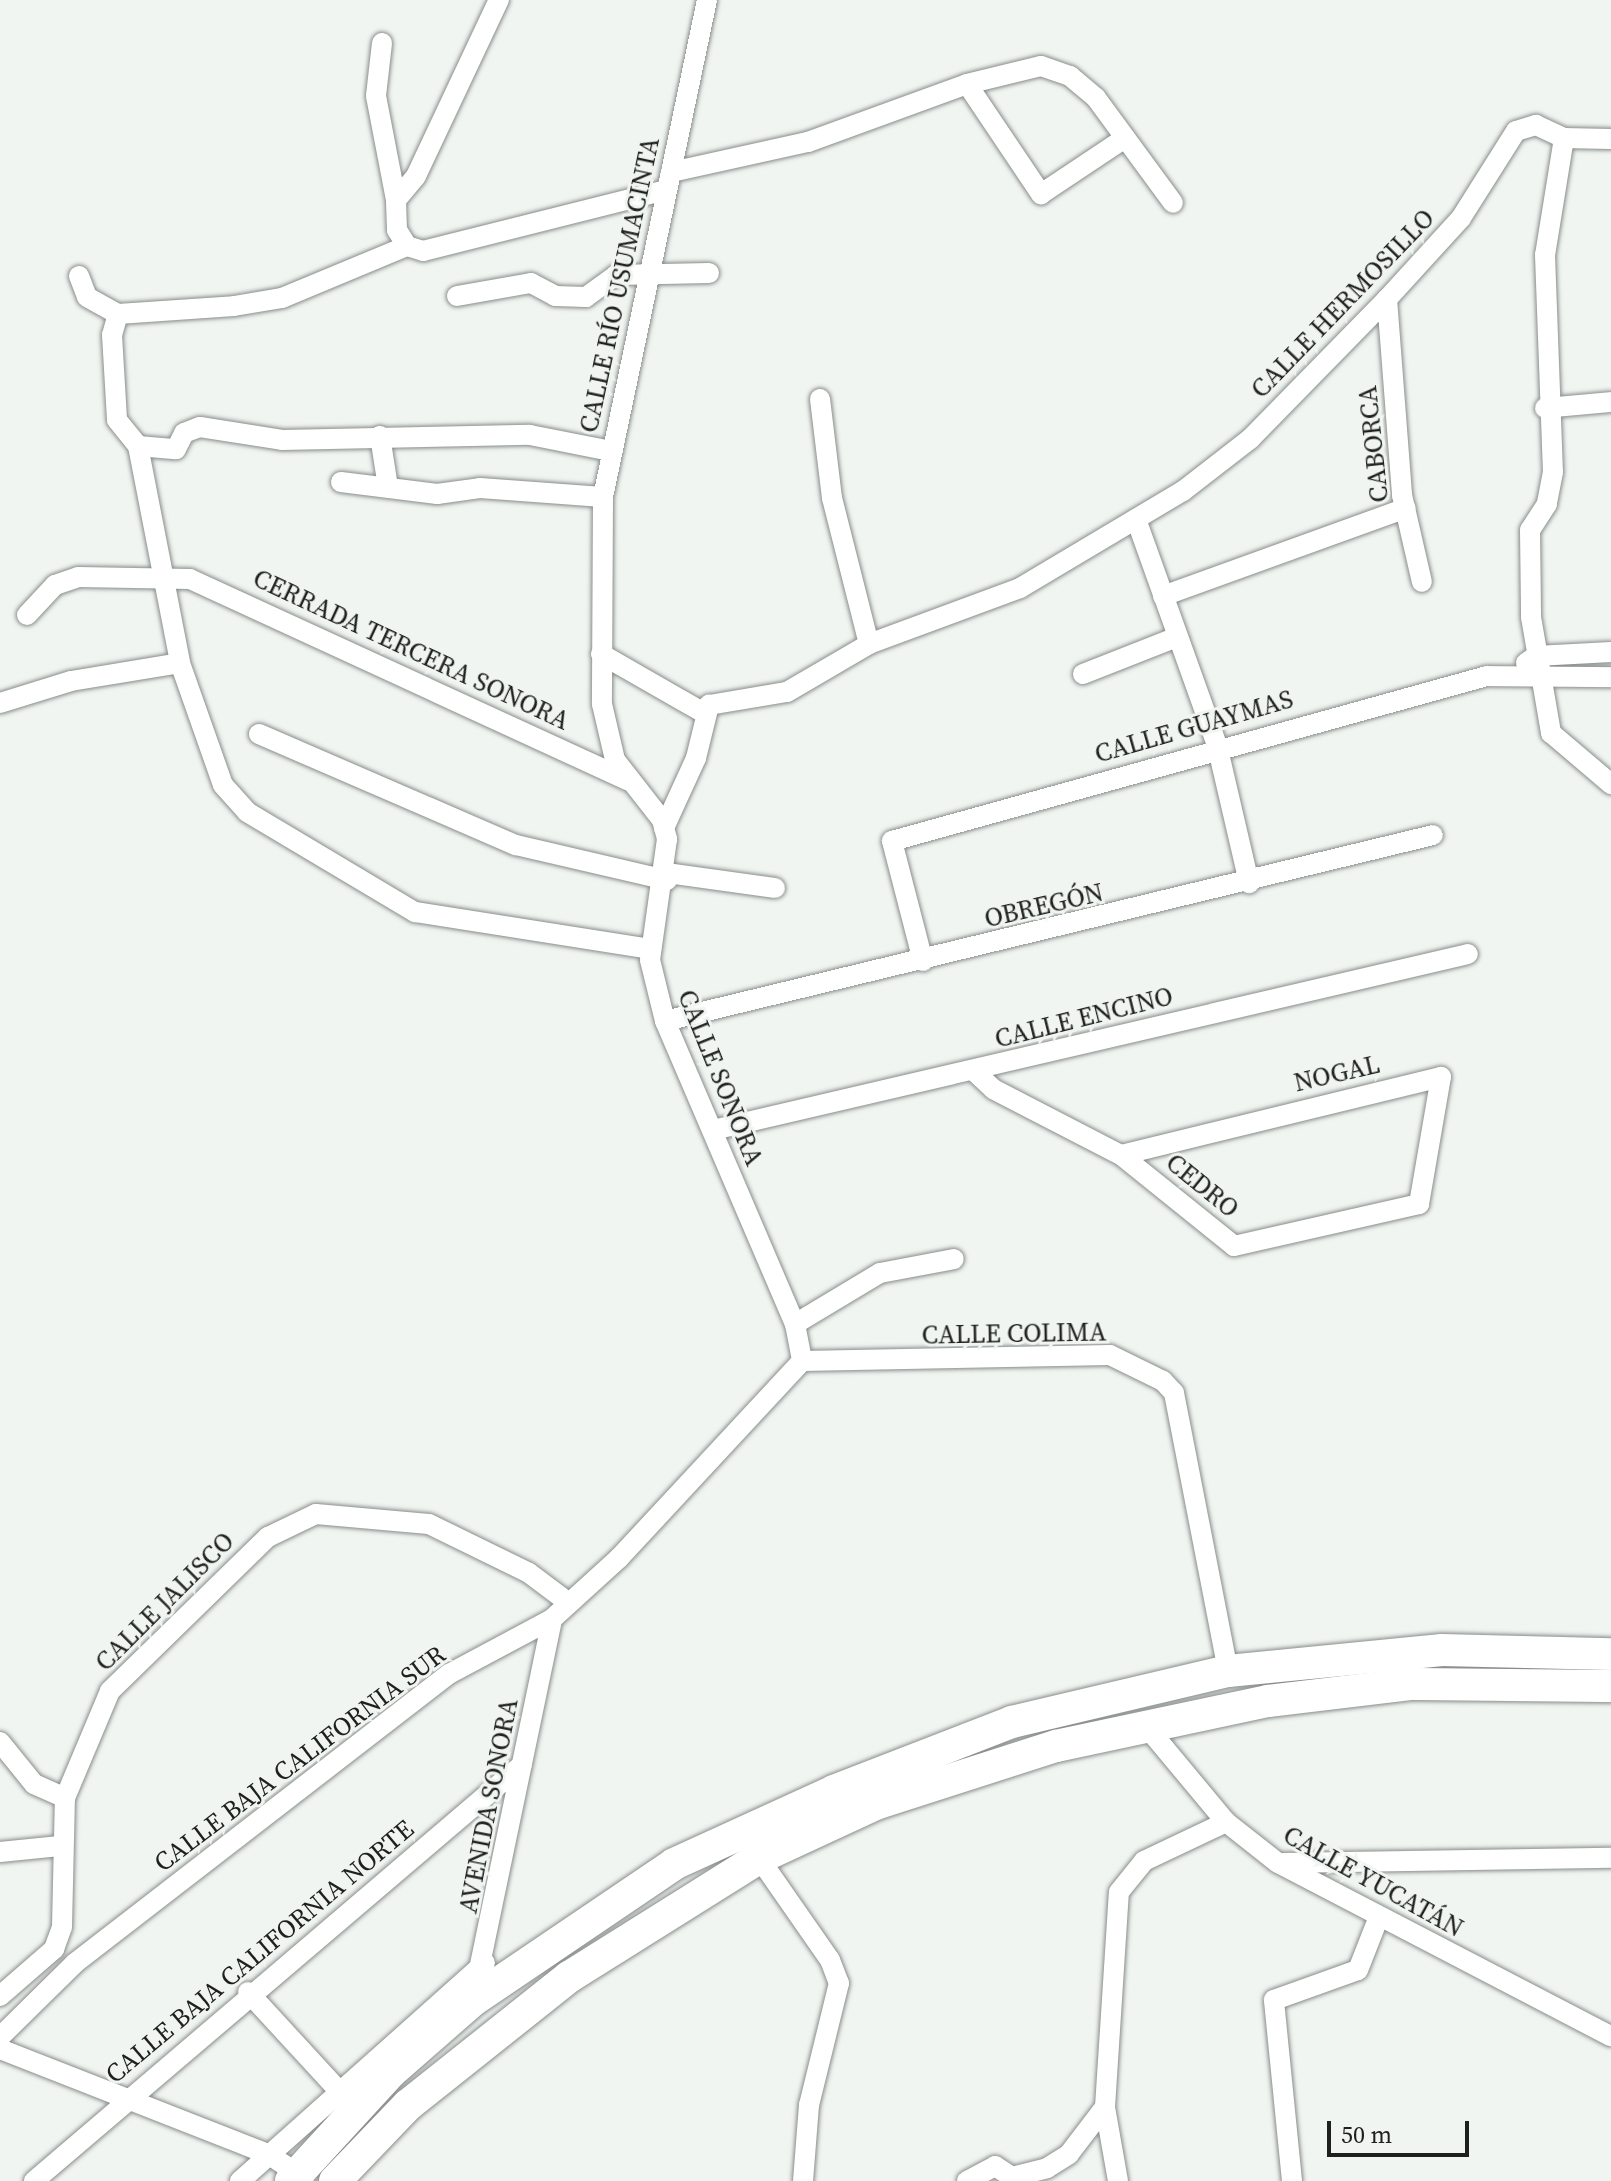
<!DOCTYPE html>
<meta charset="utf-8">
<style>
body{margin:0}
#map{position:relative;width:1611px;height:2181px;overflow:hidden;background:#f0f5f2;font-family:"Source Serif 4",serif}
div>[style]{position:absolute}
[style*='--x']{left:calc(var(--x)*1px);top:calc(var(--y)*1px);width:calc(var(--w)*1px);rotate:calc(var(--a)*1deg)}
.roads{filter:drop-shadow(0 0 2px #888d8a) drop-shadow(0 0 2px #888d8a)}
.minor>*{height:20px;margin:-10px;padding:0 10px;transform-origin:10px;border-radius:10px;background:#fff}
.primary>*{height:32px;margin:-16px;padding:0 16px;transform-origin:16px;border-radius:16px;background:#fff}
span{translate:-50% -50%;white-space:nowrap;text-align:center;line-height:1.15;-webkit-text-stroke:6px #f0f5f2;paint-order:stroke}
.street-label{font-size:26px;color:#1e201f}
.scale{position:absolute;left:1327px;top:2121px;width:142px;height:36px;box-sizing:border-box;border:4px solid #1e201f;border-top:0;padding-left:10px;font-size:24px;line-height:28px;white-space:nowrap;color:#1e201f;-webkit-text-stroke:6px #f0f5f2;paint-order:stroke}
</style>
<div id="map">
<div class="roads">
<div class="minor">
<div style="--x:707;--y:0;--w:508;--a:101.82"></div>
<div style="--x:603;--y:497;--w:207;--a:90.3"></div>
<div style="--x:602;--y:704;--w:57;--a:76.9"></div>
<div style="--x:615;--y:760;--w:76;--a:51.9"></div>
<div style="--x:662;--y:820;--w:20;--a:75"></div>
<div style="--x:667;--y:839;--w:122;--a:98"></div>
<div style="--x:650;--y:960;--w:63;--a:76.2"></div>
<div style="--x:665;--y:1021;--w:330;--a:66.8"></div>
<div style="--x:795;--y:1324;--w:38;--a:79"></div>
<div style="--x:382;--y:43;--w:53;--a:96.5"></div>
<div style="--x:376;--y:96;--w:106;--a:79.1"></div>
<div style="--x:967;--y:84;--w:133;--a:56.1"></div>
<div style="--x:1041;--y:194;--w:101;--a:-33.7"></div>
<div style="--x:1564;--y:138;--w:119;--a:99.2"></div>
<div style="--x:1545;--y:255;--w:217;--a:87.9"></div>
<div style="--x:1553;--y:472;--w:33;--a:101"></div>
<div style="--x:1547;--y:504;--w:31;--a:123"></div>
<div style="--x:1530;--y:530;--w:87;--a:89.3"></div>
<div style="--x:1531;--y:617;--w:118;--a:80.2"></div>
<div style="--x:1551;--y:733;--w:79;--a:40.4"></div>
<div style="--x:671;--y:172;--w:140;--a:-12.4"></div>
<div style="--x:808;--y:142;--w:169;--a:-20"></div>
<div style="--x:967;--y:84;--w:76;--a:-13.7"></div>
<div style="--x:1041;--y:66;--w:31;--a:19"></div>
<div style="--x:1070;--y:76;--w:34;--a:40"></div>
<div style="--x:1096;--y:98;--w:130;--a:53.7"></div>
<div style="--x:407;--y:246;--w:19;--a:-122"></div>
<div style="--x:397;--y:230;--w:30;--a:-92"></div>
<div style="--x:396;--y:200;--w:31;--a:-50"></div>
<div style="--x:416;--y:176;--w:195;--a:-64.8"></div>
<div style="--x:79;--y:276;--w:22;--a:69"></div>
<div style="--x:87;--y:297;--w:35;--a:29"></div>
<div style="--x:118;--y:314;--w:116;--a:-3.9"></div>
<div style="--x:234;--y:306;--w:49;--a:-9.5"></div>
<div style="--x:282;--y:298;--w:135;--a:-22.6"></div>
<div style="--x:407;--y:246;--w:17;--a:17"></div>
<div style="--x:423;--y:251;--w:251;--a:-14.1"></div>
<div style="--x:457;--y:296;--w:75;--a:-10"></div>
<div style="--x:531;--y:283;--w:27;--a:28"></div>
<div style="--x:555;--y:296;--w:31;--a:2"></div>
<div style="--x:586;--y:297;--w:37;--a:-36"></div>
<div style="--x:616;--y:275;--w:93;--a:-1.2"></div>
<div style="--x:1387;--y:299;--w:197;--a:85.6"></div>
<div style="--x:1402;--y:495;--w:89;--a:77.1"></div>
<div style="--x:118;--y:314;--w:22;--a:106"></div>
<div style="--x:112;--y:335;--w:85;--a:86.6"></div>
<div style="--x:117;--y:420;--w:33;--a:51"></div>
<div style="--x:138;--y:446;--w:221;--a:79"></div>
<div style="--x:180;--y:663;--w:129;--a:70.6"></div>
<div style="--x:223;--y:785;--w:36;--a:48"></div>
<div style="--x:247;--y:812;--w:196;--a:30.8"></div>
<div style="--x:415;--y:912;--w:239;--a:8.9"></div>
<div style="--x:820;--y:399;--w:100;--a:83.1"></div>
<div style="--x:832;--y:498;--w:151;--a:75.8"></div>
<div style="--x:1545;--y:408;--w:66;--a:-5.2"></div>
<div style="--x:380;--y:436;--w:52;--a:81.1"></div>
<div style="--x:138;--y:446;--w:38;--a:5"></div>
<div style="--x:176;--y:449;--w:18;--a:-63"></div>
<div style="--x:184;--y:433;--w:17;--a:-21"></div>
<div style="--x:200;--y:427;--w:83;--a:9"></div>
<div style="--x:282;--y:440;--w:248;--a:-1.2"></div>
<div style="--x:530;--y:435;--w:83;--a:11.2"></div>
<div style="--x:341;--y:482;--w:97;--a:7.1"></div>
<div style="--x:437;--y:494;--w:43;--a:-7.9"></div>
<div style="--x:480;--y:488;--w:123;--a:4.2"></div>
<div style="--x:1136;--y:519;--w:240;--a:70.3"></div>
<div style="--x:1217;--y:745;--w:142;--a:76.9"></div>
<div style="--x:1163;--y:596;--w:258;--a:-19.9"></div>
<div style="--x:27;--y:615;--w:41;--a:-47"></div>
<div style="--x:55;--y:585;--w:24;--a:-19"></div>
<div style="--x:78;--y:577;--w:112;--a:1"></div>
<div style="--x:190;--y:579;--w:482;--a:24.7"></div>
<div style="--x:601;--y:654;--w:119;--a:29.8"></div>
<div style="--x:1526;--y:663;--w:12;--a:-35"></div>
<div style="--x:1536;--y:656;--w:75;--a:-3.1"></div>
<div style="--x:1083;--y:674;--w:101;--a:-21.5"></div>
<div style="--x:0;--y:703;--w:74;--a:-17.2"></div>
<div style="--x:71;--y:681;--w:110;--a:-9.4"></div>
<div style="--x:259;--y:734;--w:280;--a:23.4"></div>
<div style="--x:516;--y:845;--w:155;--a:13.1"></div>
<div style="--x:664;--y:828;--w:77;--a:-65.4"></div>
<div style="--x:696;--y:758;--w:55;--a:-76.2"></div>
<div style="--x:709;--y:705;--w:79;--a:-9.5"></div>
<div style="--x:787;--y:692;--w:95;--a:-30.3"></div>
<div style="--x:869;--y:644;--w:161;--a:-20.3"></div>
<div style="--x:1020;--y:588;--w:190;--a:-30.8"></div>
<div style="--x:1183;--y:491;--w:85;--a:-37.8"></div>
<div style="--x:1250;--y:439;--w:196;--a:-45.6"></div>
<div style="--x:1387;--y:299;--w:110;--a:-47.6"></div>
<div style="--x:1461;--y:218;--w:103;--a:-57.7"></div>
<div style="--x:1516;--y:131;--w:21;--a:-17"></div>
<div style="--x:1536;--y:125;--w:31;--a:25"></div>
<div style="--x:1564;--y:138;--w:47;--a:1.2"></div>
<div style="--x:667;--y:873;--w:109;--a:7.9"></div>
<div style="--x:923;--y:961;--w:124;--a:-104.5"></div>
<div style="--x:892;--y:841;--w:617;--a:-15.5"></div>
<div style="--x:1487;--y:676;--w:124;--a:0.5"></div>
<div style="--x:665;--y:1021;--w:790;--a:-13.61"></div>
<div style="--x:974;--y:1071;--w:26;--a:43"></div>
<div style="--x:993;--y:1089;--w:144;--a:27.3"></div>
<div style="--x:1121;--y:1155;--w:145;--a:38.8"></div>
<div style="--x:1234;--y:1246;--w:190;--a:-12.8"></div>
<div style="--x:1419;--y:1204;--w:129;--a:-80.2"></div>
<div style="--x:1441;--y:1077;--w:329;--a:166.3"></div>
<div style="--x:713;--y:1130;--w:775;--a:-13.12"></div>
<div style="--x:795;--y:1324;--w:99;--a:-31"></div>
<div style="--x:880;--y:1273;--w:75;--a:-10.7"></div>
<div style="--x:1146;--y:1726;--w:125;--a:50.2"></div>
<div style="--x:1226;--y:1822;--w:66;--a:38.3"></div>
<div style="--x:1278;--y:1863;--w:375;--a:27.5"></div>
<div style="--x:0;--y:1742;--w:54;--a:51"></div>
<div style="--x:34;--y:1784;--w:34;--a:24"></div>
<div style="--x:0;--y:1852;--w:60;--a:-5.7"></div>
<div style="--x:759;--y:1858;--w:124;--a:55.2"></div>
<div style="--x:830;--y:1960;--w:25;--a:69"></div>
<div style="--x:839;--y:1983;--w:126;--a:103.8"></div>
<div style="--x:809;--y:2105;--w:76;--a:94.5"></div>
<div style="--x:1283;--y:1863;--w:328;--a:-0.9"></div>
<div style="--x:248;--y:1992;--w:133;--a:47.4"></div>
<div style="--x:0;--y:1996;--w:72;--a:-41"></div>
<div style="--x:54;--y:1949;--w:23;--a:-70"></div>
<div style="--x:62;--y:1927;--w:129;--a:-88.7"></div>
<div style="--x:65;--y:1798;--w:116;--a:-67.2"></div>
<div style="--x:110;--y:1691;--w:221;--a:-44.3"></div>
<div style="--x:268;--y:1537;--w:53;--a:-25.6"></div>
<div style="--x:316;--y:1514;--w:113;--a:5.1"></div>
<div style="--x:429;--y:1524;--w:111;--a:26.1"></div>
<div style="--x:529;--y:1573;--w:50;--a:36.9"></div>
<div style="--x:473;--y:1998;--w:387;--a:-78.2"></div>
<div style="--x:0;--y:2037;--w:105;--a:-44.6"></div>
<div style="--x:75;--y:1963;--w:473;--a:-37.7"></div>
<div style="--x:449;--y:1674;--w:117;--a:-28.1"></div>
<div style="--x:552;--y:1619;--w:91;--a:-42.3"></div>
<div style="--x:619;--y:1558;--w:269;--a:-47.1"></div>
<div style="--x:802;--y:1361;--w:308;--a:-1.1"></div>
<div style="--x:1110;--y:1355;--w:59;--a:26.1"></div>
<div style="--x:1163;--y:1381;--w:16;--a:47"></div>
<div style="--x:1174;--y:1393;--w:283;--a:79"></div>
<div style="--x:0;--y:2049;--w:288;--a:21.4"></div>
<div style="--x:268;--y:2154;--w:43;--a:33.7"></div>
<div style="--x:34;--y:2181;--w:641;--a:-40.45"></div>
<div style="--x:240;--y:2181;--w:328;--a:-41.7"></div>
<div style="--x:967;--y:2181;--w:32;--a:-28"></div>
<div style="--x:995;--y:2166;--w:20;--a:33"></div>
<div style="--x:1012;--y:2177;--w:36;--a:-14"></div>
<div style="--x:1047;--y:2168;--w:26;--a:-32"></div>
<div style="--x:1069;--y:2154;--w:59;--a:-52.5"></div>
<div style="--x:1118;--y:2181;--w:75;--a:-100"></div>
<div style="--x:1105;--y:2107;--w:215;--a:-86.3"></div>
<div style="--x:1119;--y:1892;--w:40;--a:-51"></div>
<div style="--x:1144;--y:1861;--w:91;--a:-25.4"></div>
<div style="--x:1292;--y:2181;--w:182;--a:-95.7"></div>
<div style="--x:1274;--y:2000;--w:89;--a:-19.7"></div>
<div style="--x:1358;--y:1970;--w:55;--a:-68.6"></div>
</div>
<div class="primary">
<div style="--x:291;--y:2181;--w:148;--a:-47.5"></div>
<div style="--x:391;--y:2072;--w:108;--a:-41.2"></div>
<div style="--x:472;--y:2001;--w:244;--a:-34.1"></div>
<div style="--x:674;--y:1864;--w:176;--a:-24.5"></div>
<div style="--x:834;--y:1791;--w:191;--a:-21.2"></div>
<div style="--x:1012;--y:1722;--w:222;--a:-13.3"></div>
<div style="--x:1228;--y:1671;--w:215;--a:-5.6"></div>
<div style="--x:1442;--y:1650;--w:169;--a:1.4"></div>
<div style="--x:335;--y:2181;--w:105;--a:-46.2"></div>
<div style="--x:408;--y:2105;--w:206;--a:-38.5"></div>
<div style="--x:569;--y:1977;--w:224;--a:-32.1"></div>
<div style="--x:759;--y:1858;--w:131;--a:-24.8"></div>
<div style="--x:878;--y:1803;--w:187;--a:-17.8"></div>
<div style="--x:1056;--y:1746;--w:217;--a:-12"></div>
<div style="--x:1268;--y:1701;--w:143;--a:-6.8"></div>
<div style="--x:1410;--y:1684;--w:201;--a:0.6"></div>
</div>
</div>
<div class="street-label">
<span style="left:620px;top:285px;rotate:-78deg">CALLE RÍO USUMACINTA</span>
<span style="left:1343px;top:304px;rotate:-46deg">CALLE HERMOSILLO</span>
<span style="left:1374px;top:444px;rotate:-96deg">CABORCA</span>
<span style="left:411px;top:650px;rotate:25deg">CERRADA TERCERA SONORA</span>
<span style="left:1194px;top:727px;rotate:-16deg">CALLE GUAYMAS</span>
<span style="left:1044px;top:906px;rotate:-13deg">OBREGÓN</span>
<span style="left:1084px;top:1018px;rotate:-14deg">CALLE ENCINO</span>
<span style="left:1337px;top:1074px;rotate:-13deg">NOGAL</span>
<span style="left:720px;top:1078px;rotate:68deg">CALLE SONORA</span>
<span style="left:1202px;top:1186px;rotate:39deg">CEDRO</span>
<span style="left:1014px;top:1334px;rotate:-1deg">CALLE COLIMA</span>
<span style="left:165px;top:1602px;rotate:-45deg">CALLE JALISCO</span>
<span style="left:300px;top:1759px;rotate:-37deg">CALLE BAJA CALIFORNIA SUR</span>
<span style="left:489px;top:1806px;rotate:-79deg">AVENIDA SONORA</span>
<span style="left:1373px;top:1882px;rotate:29deg">CALLE YUCATÁN</span>
<span style="left:260px;top:1952px;rotate:-40deg">CALLE BAJA CALIFORNIA NORTE</span>
</div>
<div class="scale">50 m</div>
</div>
